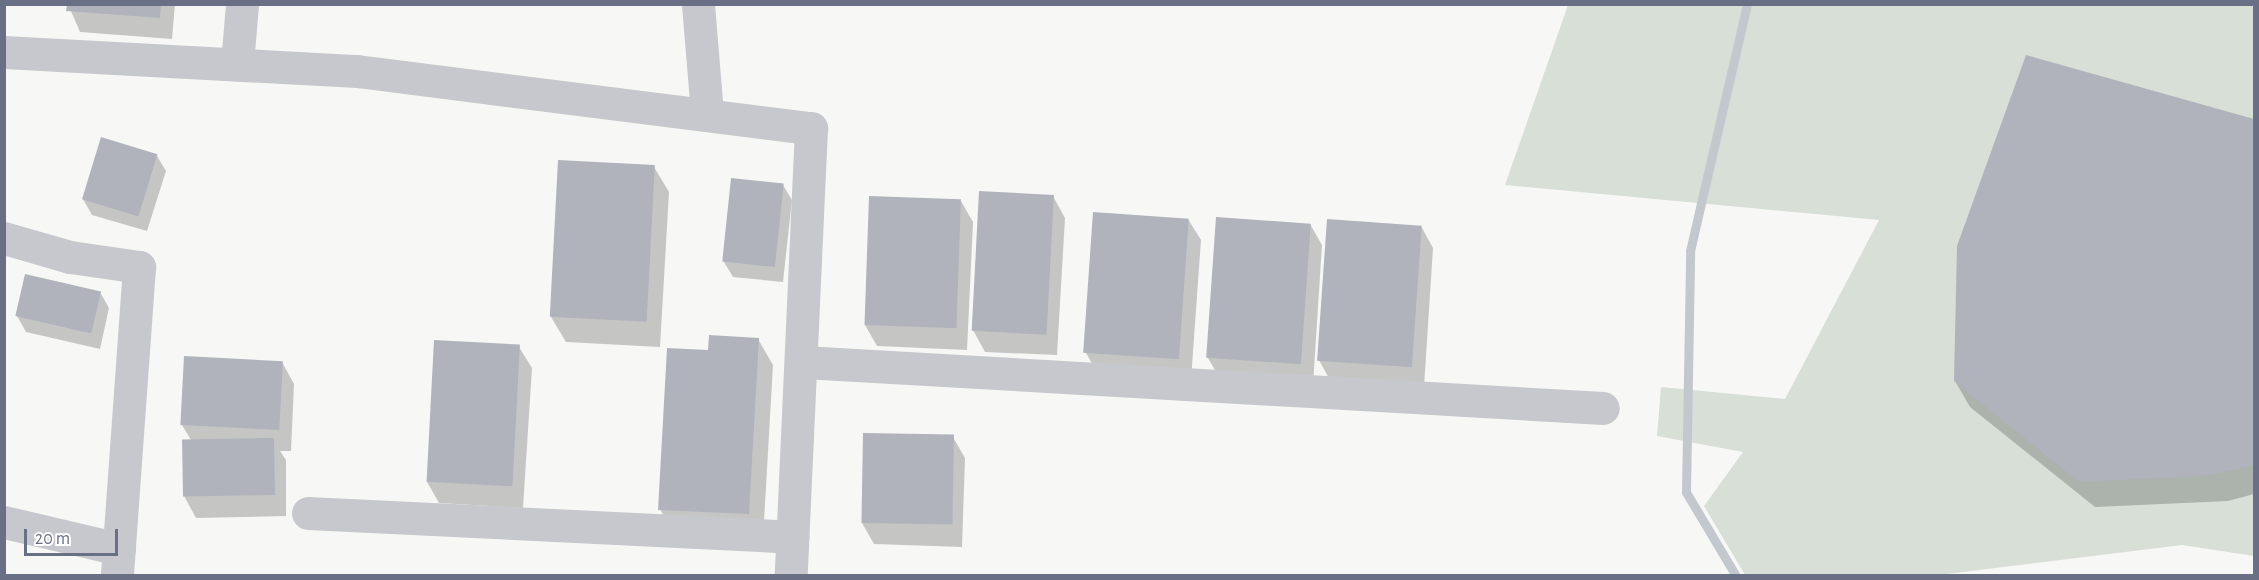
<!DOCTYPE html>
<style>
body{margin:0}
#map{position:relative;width:2259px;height:580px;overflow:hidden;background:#f7f8f6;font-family:"Alegreya Sans",sans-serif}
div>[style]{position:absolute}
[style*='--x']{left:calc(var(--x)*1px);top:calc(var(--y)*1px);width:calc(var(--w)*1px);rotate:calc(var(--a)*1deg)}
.green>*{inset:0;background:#d8dfd7}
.shadow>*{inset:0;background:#0003}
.stream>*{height:9px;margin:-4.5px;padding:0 4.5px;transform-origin:4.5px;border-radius:4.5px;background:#c3c8cf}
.building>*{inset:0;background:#b0b3bc;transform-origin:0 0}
.minor>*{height:33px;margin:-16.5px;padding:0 16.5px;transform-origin:16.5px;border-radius:16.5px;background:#c7c8cd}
span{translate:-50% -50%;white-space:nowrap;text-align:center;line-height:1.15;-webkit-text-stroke:6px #fff;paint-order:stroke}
.frame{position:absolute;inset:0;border:6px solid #697085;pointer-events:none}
.scale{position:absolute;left:24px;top:529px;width:94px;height:27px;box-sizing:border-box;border:3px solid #697085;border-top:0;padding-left:8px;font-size:18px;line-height:21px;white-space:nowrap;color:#697085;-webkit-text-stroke:4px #fff;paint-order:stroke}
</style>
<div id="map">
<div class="green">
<div style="clip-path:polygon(1568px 5px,2254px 5px,2254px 556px,2182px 545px,1939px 575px,1745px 575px,1704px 506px,1743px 452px,1657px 436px,1661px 387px,1785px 399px,1879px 220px,1505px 185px)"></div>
</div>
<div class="shadow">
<div style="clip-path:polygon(68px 4px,175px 4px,172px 39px,80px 32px)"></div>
<div style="clip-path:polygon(2027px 57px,2254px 120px,2254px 494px,2228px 501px,2095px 507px,1970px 407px,1955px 381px)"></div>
<div style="clip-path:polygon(157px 156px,166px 171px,147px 231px,92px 215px,83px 199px)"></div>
<div style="clip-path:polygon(654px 167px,669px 192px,660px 347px,566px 342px,551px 317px)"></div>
<div style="clip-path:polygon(783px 185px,792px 200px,783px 282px,733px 277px,724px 262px)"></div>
<div style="clip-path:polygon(1053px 196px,1065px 218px,1057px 355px,985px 352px,973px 330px)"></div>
<div style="clip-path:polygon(961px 201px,973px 222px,967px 350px,877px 346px,865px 325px)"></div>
<div style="clip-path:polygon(1188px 219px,1201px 240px,1191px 380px,1098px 374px,1086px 353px)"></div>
<div style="clip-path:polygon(1310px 224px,1322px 245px,1313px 385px,1220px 379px,1208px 358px)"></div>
<div style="clip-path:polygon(1421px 226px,1433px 248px,1424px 387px,1331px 382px,1319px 360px)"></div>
<div style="clip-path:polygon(100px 292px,109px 308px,100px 349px,26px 332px,17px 316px)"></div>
<div style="clip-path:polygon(758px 339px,773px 365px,763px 539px,674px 535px,660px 509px,709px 352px)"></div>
<div style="clip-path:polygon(519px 347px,532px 368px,523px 508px,439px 503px,427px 482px)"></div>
<div style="clip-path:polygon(282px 362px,294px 384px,291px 451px,280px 451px,286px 460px,286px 516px,196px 518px,184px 496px,191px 440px,182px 425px)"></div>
<div style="clip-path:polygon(953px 437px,965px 458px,962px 547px,874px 544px,862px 523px)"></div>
</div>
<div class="stream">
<div style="--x:1736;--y:576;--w:98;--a:-120.8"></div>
<div style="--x:1686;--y:492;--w:241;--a:-89"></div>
<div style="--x:1690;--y:251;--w:253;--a:-77"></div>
</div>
<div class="building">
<div style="clip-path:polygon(67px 4px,161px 4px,160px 18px,66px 11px)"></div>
<div style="clip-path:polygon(2026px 55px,2254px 119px,2254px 465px,2212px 475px,2079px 482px,1954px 381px,1957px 246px)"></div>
<div style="left:101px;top:137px;width:59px;height:65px;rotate:17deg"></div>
<div style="left:558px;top:160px;width:97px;height:157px;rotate:3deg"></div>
<div style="left:731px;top:178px;width:53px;height:84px;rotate:6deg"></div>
<div style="left:979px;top:191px;width:75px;height:140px;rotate:3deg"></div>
<div style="left:869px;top:196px;width:92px;height:129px;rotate:2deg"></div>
<div style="left:1093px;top:212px;width:96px;height:141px;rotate:4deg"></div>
<div style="left:1216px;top:217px;width:95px;height:141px;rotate:4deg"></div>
<div style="left:1327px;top:219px;width:95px;height:142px;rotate:4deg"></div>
<div style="left:25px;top:274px;width:78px;height:43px;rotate:13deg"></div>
<div style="clip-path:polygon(709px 335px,759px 338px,749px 514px,658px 510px,667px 348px,708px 350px)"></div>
<div style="left:434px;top:340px;width:86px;height:142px;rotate:3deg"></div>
<div style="left:184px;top:356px;width:99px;height:69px;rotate:3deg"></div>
<div style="left:863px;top:433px;width:91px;height:90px;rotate:1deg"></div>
<div style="left:274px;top:438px;width:57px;height:92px;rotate:89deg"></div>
</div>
<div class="minor">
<div style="--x:698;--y:4;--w:110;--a:85.3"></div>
<div style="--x:4;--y:52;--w:354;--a:3.1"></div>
<div style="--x:357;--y:71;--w:458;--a:7.2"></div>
<div style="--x:811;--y:128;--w:448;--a:92.6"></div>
<div style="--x:237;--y:64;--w:60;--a:-85.2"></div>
<div style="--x:4;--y:238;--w:69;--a:16.1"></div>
<div style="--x:70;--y:257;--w:70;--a:8.2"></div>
<div style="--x:139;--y:267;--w:310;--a:94.1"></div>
<div style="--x:803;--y:362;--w:801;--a:3.29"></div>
<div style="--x:308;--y:513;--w:485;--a:2.8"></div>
<div style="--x:4;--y:522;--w:118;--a:13.2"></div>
</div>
<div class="frame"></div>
<div class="scale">20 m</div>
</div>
